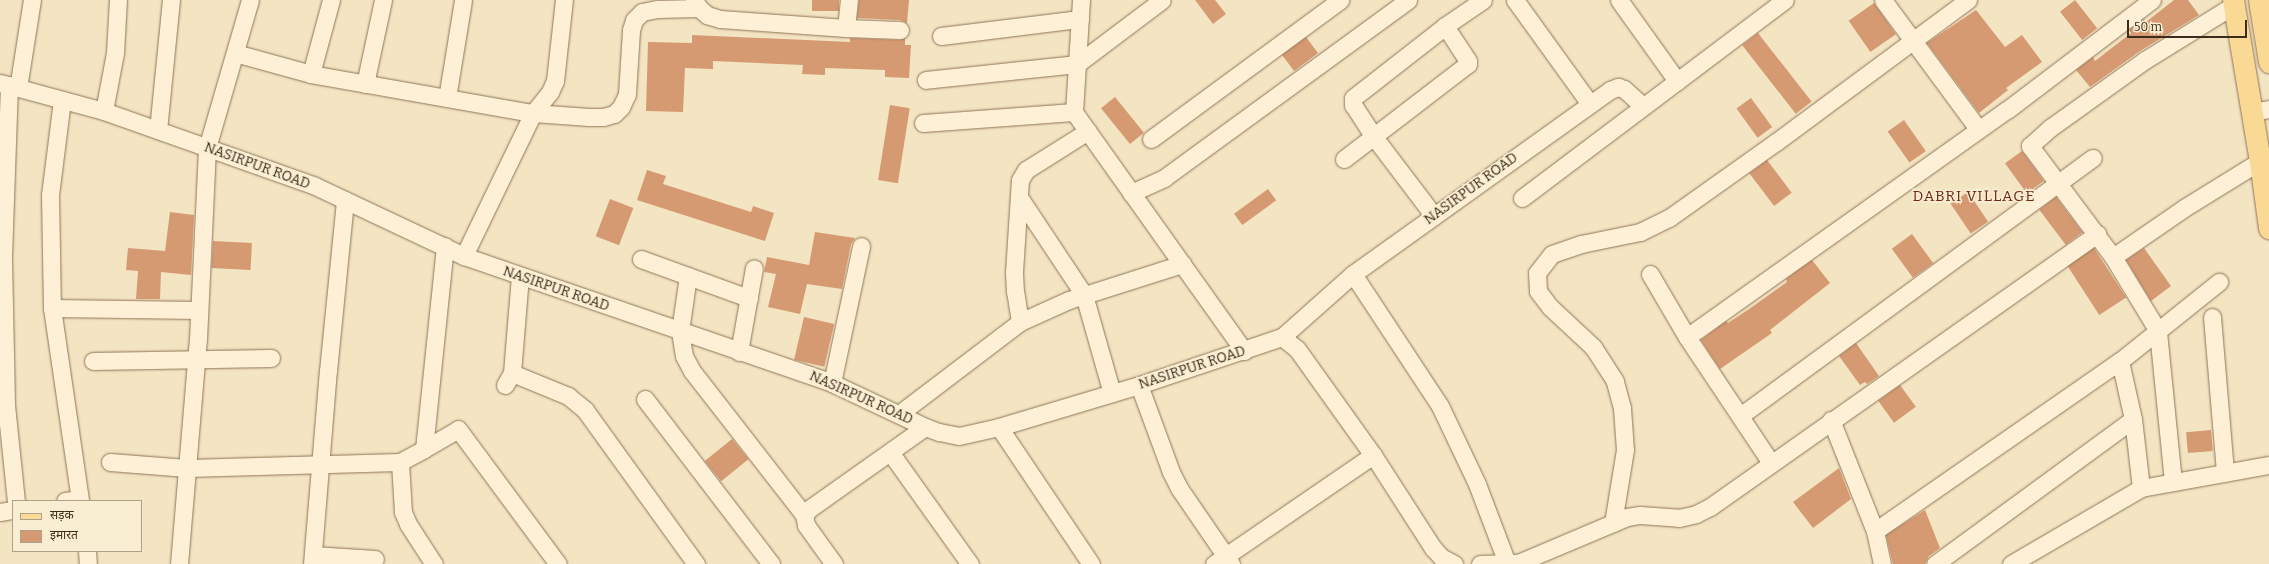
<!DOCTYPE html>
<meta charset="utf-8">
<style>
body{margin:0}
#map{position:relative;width:2269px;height:564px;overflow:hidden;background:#f3e4c2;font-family:Bitter,"Noto Sans Devanagari",serif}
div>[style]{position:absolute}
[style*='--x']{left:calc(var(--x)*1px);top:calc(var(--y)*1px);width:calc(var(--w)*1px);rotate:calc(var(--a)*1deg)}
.building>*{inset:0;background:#d69a73;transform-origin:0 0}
.roads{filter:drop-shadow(0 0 1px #907456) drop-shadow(0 0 1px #907456)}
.minor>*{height:17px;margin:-8.5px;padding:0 8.5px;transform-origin:8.5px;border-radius:8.5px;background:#fdf0d6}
.major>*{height:21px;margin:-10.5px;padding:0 10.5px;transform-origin:10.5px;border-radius:10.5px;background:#fad995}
span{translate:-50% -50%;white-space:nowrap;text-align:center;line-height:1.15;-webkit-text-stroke:3px #f9edd2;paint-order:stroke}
.street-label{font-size:14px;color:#3d2c1c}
.neighbourhood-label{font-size:15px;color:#6f2716;letter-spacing:1px}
.legend{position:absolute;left:12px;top:500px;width:130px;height:52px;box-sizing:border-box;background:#f9edd2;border:1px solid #aea089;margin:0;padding:5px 7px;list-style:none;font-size:12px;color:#3d2c1c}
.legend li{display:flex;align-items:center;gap:8px;height:20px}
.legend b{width:20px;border:1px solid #aea089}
.scale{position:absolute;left:2127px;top:20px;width:120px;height:18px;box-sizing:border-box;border:2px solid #3d2c1c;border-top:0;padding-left:5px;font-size:12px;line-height:14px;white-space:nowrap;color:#3d2c1c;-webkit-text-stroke:3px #f9edd2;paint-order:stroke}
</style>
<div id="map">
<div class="building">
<div style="left:812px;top:0;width:27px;height:11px"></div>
<div style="clip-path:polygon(859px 0,909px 0,907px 23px,900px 20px,857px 18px)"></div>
<div style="clip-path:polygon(1195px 0,1215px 0,1226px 14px,1213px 24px)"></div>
<div style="left:2075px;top:0;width:36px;height:19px;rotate:52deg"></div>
<div style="clip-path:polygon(2174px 0,2188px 0,2199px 15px,2140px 51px,2090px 87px,2076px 70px,2093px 57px,2095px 61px,2131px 33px,2129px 30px,2144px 19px,2146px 22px)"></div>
<div style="left:1874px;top:3px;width:38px;height:31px;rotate:55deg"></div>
<div style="clip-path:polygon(1976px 10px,2005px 47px,2022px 35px,2042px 62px,2006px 88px,2008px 90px,1979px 113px,1927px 43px)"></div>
<div style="left:1758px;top:33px;width:87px;height:20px;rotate:52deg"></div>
<div style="clip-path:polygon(692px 35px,850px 42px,850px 38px,900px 40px,905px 38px,905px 45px,911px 45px,909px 78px,885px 77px,885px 70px,825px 68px,825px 75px,802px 74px,803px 65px,713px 61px,713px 69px,685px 68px,683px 112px,646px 111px,648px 42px,692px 43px)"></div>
<div style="left:1306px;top:37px;width:20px;height:30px;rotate:53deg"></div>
<div style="left:1115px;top:97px;width:46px;height:18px;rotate:51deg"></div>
<div style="left:1751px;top:98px;width:36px;height:18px;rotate:54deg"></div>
<div style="left:890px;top:105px;width:20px;height:76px;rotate:9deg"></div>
<div style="left:1904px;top:120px;width:38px;height:20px;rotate:55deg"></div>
<div style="left:2022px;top:151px;width:37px;height:21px;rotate:54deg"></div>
<div style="left:1767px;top:160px;width:41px;height:22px;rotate:53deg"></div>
<div style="clip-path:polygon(647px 170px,666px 176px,663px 184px,751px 212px,753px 206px,774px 213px,765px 241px,637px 200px)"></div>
<div style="left:1268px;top:189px;width:14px;height:42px;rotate:54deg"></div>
<div style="left:1968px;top:192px;width:36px;height:21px;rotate:56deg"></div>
<div style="left:2056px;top:197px;width:44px;height:21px;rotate:53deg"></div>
<div style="left:610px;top:199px;width:25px;height:40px;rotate:21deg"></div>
<div style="clip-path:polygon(170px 212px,194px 215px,191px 275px,161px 272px,160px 299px,136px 299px,138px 271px,126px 270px,128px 248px,165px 251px)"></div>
<div style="clip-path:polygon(815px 232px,855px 238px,851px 244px,842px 289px,807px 284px,800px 314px,768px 307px,776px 274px,764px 272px,767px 257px,809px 265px)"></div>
<div style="left:1912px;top:234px;width:36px;height:25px;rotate:54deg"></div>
<div style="left:213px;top:241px;width:39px;height:27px;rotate:3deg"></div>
<div style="left:2094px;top:248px;width:59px;height:32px;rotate:57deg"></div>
<div style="clip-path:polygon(2144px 248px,2171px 286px,2151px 301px,2126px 260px)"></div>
<div style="clip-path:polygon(1812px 260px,1830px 283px,1770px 330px,1772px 333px,1720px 369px,1701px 340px,1726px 321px,1728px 323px,1752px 307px,1787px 282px,1786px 279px)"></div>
<div style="left:804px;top:317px;width:31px;height:44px;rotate:13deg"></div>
<div style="clip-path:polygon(1856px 343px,1879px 376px,1867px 384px,1865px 382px,1860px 385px,1839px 356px)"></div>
<div style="left:1900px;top:385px;width:27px;height:27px;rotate:54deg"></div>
<div style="left:2211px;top:430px;width:21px;height:25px;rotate:85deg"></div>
<div style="left:732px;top:439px;width:26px;height:35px;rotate:51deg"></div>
<div style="clip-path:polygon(1839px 468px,1851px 499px,1813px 528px,1793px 502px)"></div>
<div style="clip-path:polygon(1925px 510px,1940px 548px,1929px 556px,1925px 564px,1893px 564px,1886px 535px)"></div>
</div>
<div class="roads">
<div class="minor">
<div style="--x:694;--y:0;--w:9;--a:58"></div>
<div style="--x:699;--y:8;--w:11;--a:41"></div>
<div style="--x:707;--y:15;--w:14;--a:17"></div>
<div style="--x:720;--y:19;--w:126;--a:4.1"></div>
<div style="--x:846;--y:28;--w:54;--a:2.1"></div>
<div style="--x:1081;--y:0;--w:64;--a:93.6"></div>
<div style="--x:1077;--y:64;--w:106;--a:-37"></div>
<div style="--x:1515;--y:0;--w:128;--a:54.2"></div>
<div style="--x:1619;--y:0;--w:100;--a:54.4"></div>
<div style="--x:1883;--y:0;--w:160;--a:53.6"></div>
<div style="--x:846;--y:28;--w:28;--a:-84"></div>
<div style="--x:941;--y:36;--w:140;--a:-7"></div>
<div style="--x:235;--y:53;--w:79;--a:15.4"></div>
<div style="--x:311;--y:74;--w:77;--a:-74.9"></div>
<div style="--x:311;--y:74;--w:225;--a:10"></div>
<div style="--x:533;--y:113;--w:159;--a:115.8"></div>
<div style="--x:0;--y:83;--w:108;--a:15.1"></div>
<div style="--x:104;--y:111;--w:222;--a:19.5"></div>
<div style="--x:313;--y:185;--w:167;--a:25.2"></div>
<div style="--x:464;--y:256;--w:389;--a:19"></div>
<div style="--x:832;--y:383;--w:103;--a:25.3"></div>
<div style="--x:925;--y:427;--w:15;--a:20"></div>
<div style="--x:939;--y:432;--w:20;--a:11"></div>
<div style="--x:959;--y:436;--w:41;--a:-12.7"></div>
<div style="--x:999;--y:427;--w:146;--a:-16.7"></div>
<div style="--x:1139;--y:385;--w:151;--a:-18.6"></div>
<div style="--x:1282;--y:337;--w:95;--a:-41.6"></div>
<div style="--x:1353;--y:274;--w:316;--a:-35.6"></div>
<div style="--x:1610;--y:90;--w:9;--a:-21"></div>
<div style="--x:1618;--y:87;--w:6;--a:18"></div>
<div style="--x:1624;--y:89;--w:24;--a:42"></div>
<div style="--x:365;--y:84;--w:86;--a:-77.9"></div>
<div style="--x:9;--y:85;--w:175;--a:92"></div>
<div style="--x:3;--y:260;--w:145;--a:88.8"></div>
<div style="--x:6;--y:405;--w:97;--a:84.1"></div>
<div style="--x:18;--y:88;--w:89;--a:-81"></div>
<div style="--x:447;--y:98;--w:99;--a:-80.7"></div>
<div style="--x:62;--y:100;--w:96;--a:97.2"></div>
<div style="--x:50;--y:195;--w:113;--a:89"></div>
<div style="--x:52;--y:308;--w:195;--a:81.7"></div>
<div style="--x:104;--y:111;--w:59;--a:-79.3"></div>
<div style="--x:115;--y:53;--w:53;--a:-86.8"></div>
<div style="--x:2252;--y:112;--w:17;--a:-10"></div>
<div style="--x:533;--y:113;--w:56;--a:4.1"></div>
<div style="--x:589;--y:117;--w:14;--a:0"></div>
<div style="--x:603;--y:117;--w:11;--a:-15"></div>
<div style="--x:614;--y:114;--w:10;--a:-45"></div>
<div style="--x:621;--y:107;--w:14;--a:-65"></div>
<div style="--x:627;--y:94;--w:64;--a:-86.4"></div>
<div style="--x:631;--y:30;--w:10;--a:-73"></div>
<div style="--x:634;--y:20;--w:11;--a:-45"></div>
<div style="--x:642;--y:12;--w:16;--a:-11"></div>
<div style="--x:658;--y:9;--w:41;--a:-1.4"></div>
<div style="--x:533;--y:113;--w:27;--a:-51"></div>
<div style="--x:550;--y:92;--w:12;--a:-66"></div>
<div style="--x:555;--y:81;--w:81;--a:-83.7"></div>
<div style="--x:923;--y:123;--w:151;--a:-4.2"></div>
<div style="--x:1074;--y:112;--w:48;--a:-86.4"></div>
<div style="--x:1077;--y:64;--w:152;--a:174"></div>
<div style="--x:158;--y:130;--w:131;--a:-84.3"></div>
<div style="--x:1151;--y:139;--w:235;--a:-36.3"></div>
<div style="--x:1344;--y:159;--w:156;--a:-37.5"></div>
<div style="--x:1468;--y:64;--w:3;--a:-90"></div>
<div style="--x:1468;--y:61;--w:42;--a:-123.3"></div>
<div style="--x:1131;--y:193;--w:36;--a:-24"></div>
<div style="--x:1164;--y:178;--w:302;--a:-36.1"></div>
<div style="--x:1019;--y:197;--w:118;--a:56.4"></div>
<div style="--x:1084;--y:295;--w:102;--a:74.1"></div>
<div style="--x:1522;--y:198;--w:329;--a:-37"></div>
<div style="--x:1434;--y:216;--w:99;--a:-127.2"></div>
<div style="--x:1374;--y:137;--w:38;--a:-123"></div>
<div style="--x:1353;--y:105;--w:7;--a:-90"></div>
<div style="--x:1353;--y:98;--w:117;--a:-38"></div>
<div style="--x:1445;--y:26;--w:46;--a:-34.4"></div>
<div style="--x:2113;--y:257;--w:86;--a:-34.6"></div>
<div style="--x:2184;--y:208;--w:89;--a:-31.7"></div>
<div style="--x:641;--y:259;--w:115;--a:19.9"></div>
<div style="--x:1182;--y:264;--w:107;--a:54.5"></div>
<div style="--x:1353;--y:274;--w:158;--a:56.6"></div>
<div style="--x:1440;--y:406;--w:86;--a:64.6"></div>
<div style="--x:1477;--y:484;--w:85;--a:69.2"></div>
<div style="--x:1650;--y:274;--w:73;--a:59.6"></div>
<div style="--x:1687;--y:337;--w:151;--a:56.3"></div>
<div style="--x:688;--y:276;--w:56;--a:98.3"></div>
<div style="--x:680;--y:331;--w:25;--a:81"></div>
<div style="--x:684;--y:356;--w:17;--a:62"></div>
<div style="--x:692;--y:371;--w:182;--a:52.1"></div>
<div style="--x:52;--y:308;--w:147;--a:0.8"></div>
<div style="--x:2212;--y:317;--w:156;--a:85.2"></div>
<div style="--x:1020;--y:322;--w:30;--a:-99"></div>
<div style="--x:1015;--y:292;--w:20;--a:-93"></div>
<div style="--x:1014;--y:272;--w:92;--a:-86.3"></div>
<div style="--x:1020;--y:180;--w:12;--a:-59"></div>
<div style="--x:1026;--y:170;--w:73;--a:-32.2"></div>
<div style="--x:1282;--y:337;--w:19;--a:39"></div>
<div style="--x:1297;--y:349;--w:130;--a:54.4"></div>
<div style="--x:1373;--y:455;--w:111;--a:57.2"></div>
<div style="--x:1433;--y:548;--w:12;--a:48"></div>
<div style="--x:1441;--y:557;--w:15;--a:28"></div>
<div style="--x:1687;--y:337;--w:392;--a:-35.4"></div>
<div style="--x:2007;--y:110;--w:182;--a:-37.2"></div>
<div style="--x:739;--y:352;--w:85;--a:-79.9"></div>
<div style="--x:93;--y:361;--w:178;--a:-1"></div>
<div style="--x:2120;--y:361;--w:59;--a:77.4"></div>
<div style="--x:2133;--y:419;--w:69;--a:83.4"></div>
<div style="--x:512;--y:373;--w:61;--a:22.3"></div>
<div style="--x:568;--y:396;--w:22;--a:39"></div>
<div style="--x:585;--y:410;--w:190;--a:54.2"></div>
<div style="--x:832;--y:383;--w:140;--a:-78"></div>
<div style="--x:505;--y:385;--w:14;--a:-60"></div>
<div style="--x:512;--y:373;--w:97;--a:-85.3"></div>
<div style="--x:1139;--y:385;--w:93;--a:69.8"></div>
<div style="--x:1171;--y:472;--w:18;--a:63"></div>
<div style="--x:1179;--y:488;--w:92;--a:55.6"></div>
<div style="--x:645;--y:399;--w:208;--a:52.6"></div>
<div style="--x:899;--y:414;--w:152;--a:-37.2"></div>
<div style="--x:1020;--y:322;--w:54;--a:-24.2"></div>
<div style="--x:1069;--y:300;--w:119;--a:-17.7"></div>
<div style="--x:1182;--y:264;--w:186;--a:-125.4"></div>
<div style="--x:1740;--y:416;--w:437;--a:-36.2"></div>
<div style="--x:1831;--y:420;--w:119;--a:68.4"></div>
<div style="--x:1875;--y:531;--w:34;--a:78"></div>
<div style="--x:999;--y:427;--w:165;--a:56.1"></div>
<div style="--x:424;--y:449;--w:39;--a:-30"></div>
<div style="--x:458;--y:429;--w:168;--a:53.5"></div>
<div style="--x:890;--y:452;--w:138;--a:54.5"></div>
<div style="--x:110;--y:462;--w:77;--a:4.5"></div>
<div style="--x:187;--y:468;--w:213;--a:-1.6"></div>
<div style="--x:400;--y:462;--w:27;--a:-28"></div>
<div style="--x:424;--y:449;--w:204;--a:-84.1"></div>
<div style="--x:400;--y:462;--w:50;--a:86.6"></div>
<div style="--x:403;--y:512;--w:13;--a:67"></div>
<div style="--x:408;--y:524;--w:48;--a:57"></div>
<div style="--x:2173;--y:482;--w:152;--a:-95.7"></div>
<div style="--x:2158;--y:331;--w:87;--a:-121.3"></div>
<div style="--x:2113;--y:257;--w:139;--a:-126.8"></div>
<div style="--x:2030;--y:146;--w:27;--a:-42"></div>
<div style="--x:2050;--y:128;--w:117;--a:-35.6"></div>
<div style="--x:2145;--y:60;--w:105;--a:-31.7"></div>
<div style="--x:65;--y:501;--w:14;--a:-8"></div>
<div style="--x:0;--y:512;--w:13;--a:-9"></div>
<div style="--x:1613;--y:523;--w:74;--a:-80.7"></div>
<div style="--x:1625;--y:450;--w:42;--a:-94.1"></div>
<div style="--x:1622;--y:408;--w:28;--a:-105"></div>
<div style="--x:1615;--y:381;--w:40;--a:-122.9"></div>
<div style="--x:1593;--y:347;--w:59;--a:-137.1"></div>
<div style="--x:1550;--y:307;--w:20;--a:-127"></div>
<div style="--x:1538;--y:291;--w:18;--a:-93"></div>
<div style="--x:1537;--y:273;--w:24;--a:-52"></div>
<div style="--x:1552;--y:254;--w:31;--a:-19"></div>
<div style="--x:1581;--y:244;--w:60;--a:-11.5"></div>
<div style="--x:1640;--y:232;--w:32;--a:-26"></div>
<div style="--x:1669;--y:218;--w:131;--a:-35.4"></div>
<div style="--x:1776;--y:142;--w:239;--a:-36.5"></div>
<div style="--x:1875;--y:531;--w:298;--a:-34.8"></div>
<div style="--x:2120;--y:361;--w:127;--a:-38.6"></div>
<div style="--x:87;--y:551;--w:13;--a:86"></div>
<div style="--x:313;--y:555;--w:62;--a:3.7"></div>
<div style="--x:179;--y:564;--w:226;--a:-85.2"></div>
<div style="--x:198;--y:339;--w:191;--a:-87.3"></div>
<div style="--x:207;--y:148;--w:154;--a:-73.8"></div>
<div style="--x:312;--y:564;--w:194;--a:-85.3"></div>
<div style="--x:328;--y:371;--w:172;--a:-84.3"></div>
<div style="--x:834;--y:564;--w:48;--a:-125.7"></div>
<div style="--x:806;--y:525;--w:10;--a:-101"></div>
<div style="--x:804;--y:515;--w:8;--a:-50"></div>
<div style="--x:809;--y:509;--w:142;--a:-35.3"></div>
<div style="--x:1214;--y:564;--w:193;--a:-34.4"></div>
<div style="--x:1480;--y:564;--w:38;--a:-2"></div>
<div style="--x:1518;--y:563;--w:118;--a:-22.9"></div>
<div style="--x:1627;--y:517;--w:13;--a:-9"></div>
<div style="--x:1640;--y:515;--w:39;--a:4"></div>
<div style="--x:1679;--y:518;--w:17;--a:-13"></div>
<div style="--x:1696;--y:514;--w:16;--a:-27"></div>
<div style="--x:1710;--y:507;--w:474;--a:-35.2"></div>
<div style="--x:1935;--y:564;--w:245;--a:-36.2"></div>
<div style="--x:2011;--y:564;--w:151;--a:-30.3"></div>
<div style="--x:2141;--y:488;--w:130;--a:-10.2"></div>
</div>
<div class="major">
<div style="--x:2233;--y:0;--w:163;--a:80.5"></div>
<div style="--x:2260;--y:161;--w:68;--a:82.3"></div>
<div style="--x:2259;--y:0;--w:63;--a:80.8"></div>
</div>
</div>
<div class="street-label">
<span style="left:257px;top:166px;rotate:20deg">NASIRPUR ROAD</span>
<span style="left:1471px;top:189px;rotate:-36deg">NASIRPUR ROAD</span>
<span style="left:556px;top:289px;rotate:19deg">NASIRPUR ROAD</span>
<span style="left:1192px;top:368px;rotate:-18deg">NASIRPUR ROAD</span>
<span style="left:861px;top:398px;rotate:24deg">NASIRPUR ROAD</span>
</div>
<div class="neighbourhood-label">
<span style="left:1974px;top:197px">DABRI VILLAGE</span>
</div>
<ul class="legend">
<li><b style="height:5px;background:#fad995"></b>सड़क</li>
<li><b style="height:11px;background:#d69a73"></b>इमारत</li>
</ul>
<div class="scale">50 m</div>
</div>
